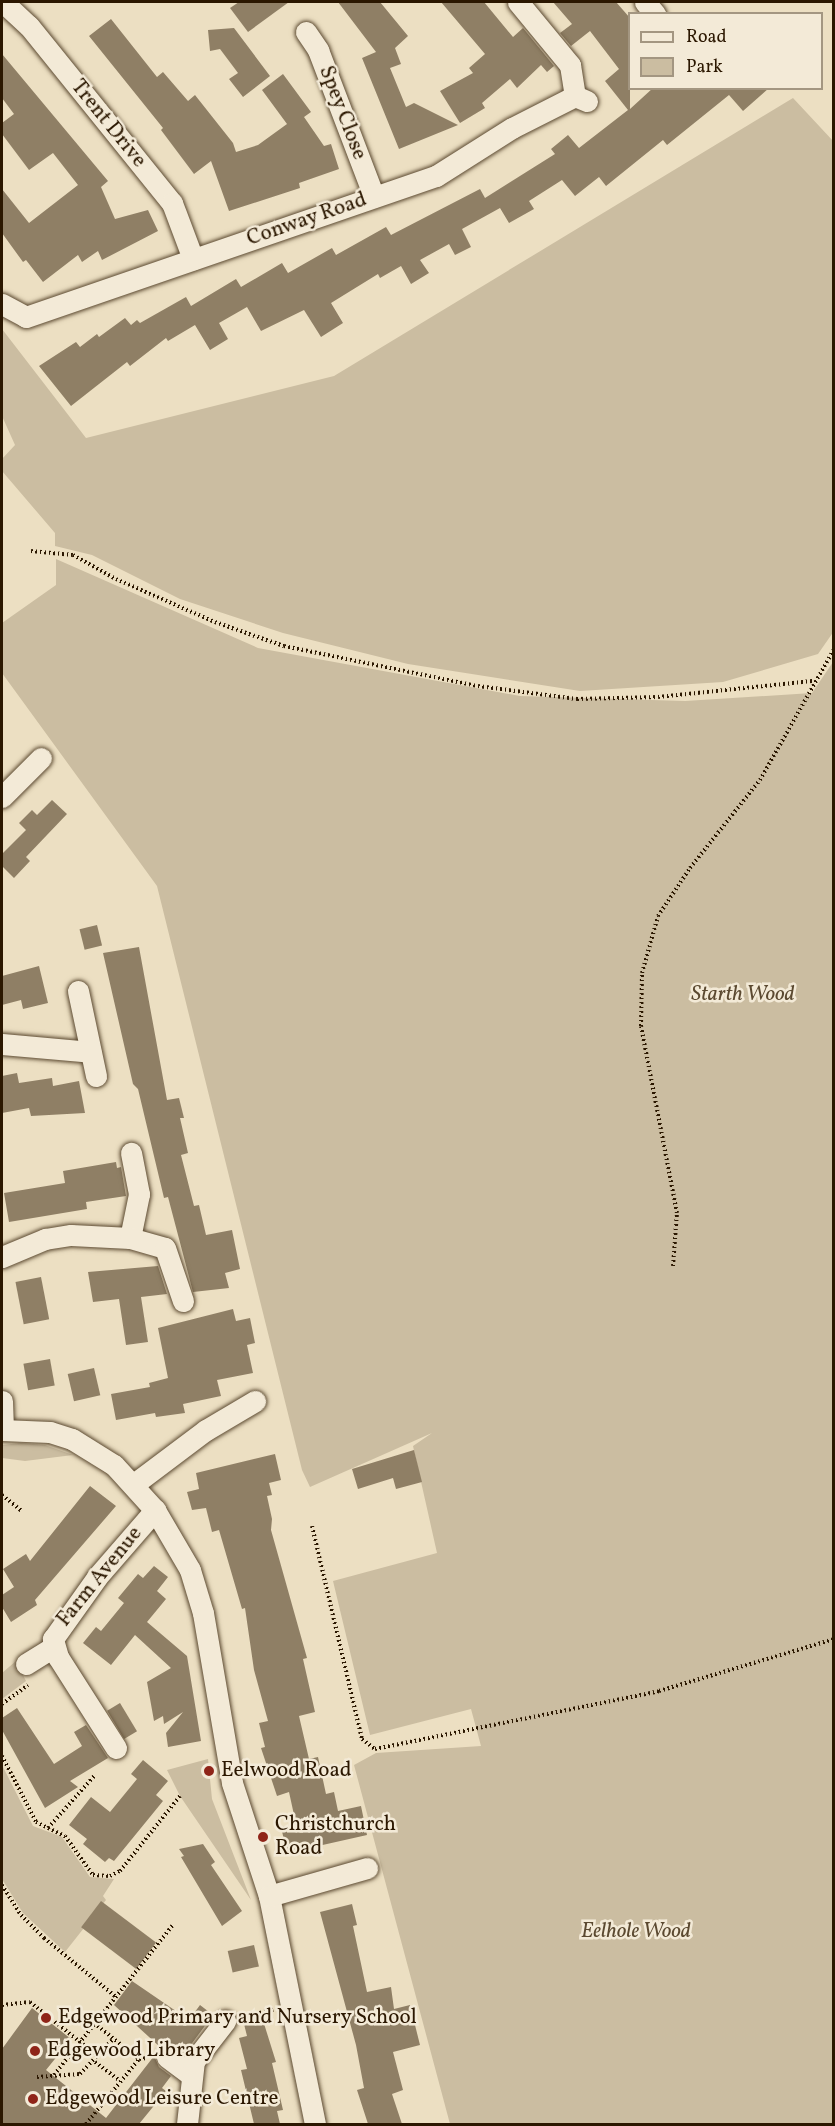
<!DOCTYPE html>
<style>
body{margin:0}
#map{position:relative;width:835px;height:2126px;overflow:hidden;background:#ecdfc2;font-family:Vollkorn,serif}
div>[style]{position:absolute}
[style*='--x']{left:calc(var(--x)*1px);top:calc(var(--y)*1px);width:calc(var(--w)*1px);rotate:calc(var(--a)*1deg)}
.green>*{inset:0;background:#cbbda1}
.building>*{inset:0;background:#8f7f65;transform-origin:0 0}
.path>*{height:4px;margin-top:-2px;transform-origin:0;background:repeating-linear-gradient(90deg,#2b1700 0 1.5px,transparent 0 4.5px)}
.roads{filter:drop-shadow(0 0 2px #5b4930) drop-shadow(0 0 2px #5b4930)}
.minor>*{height:21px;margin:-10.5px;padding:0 10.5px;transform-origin:10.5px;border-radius:10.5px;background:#f3ead7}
.dots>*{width:16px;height:16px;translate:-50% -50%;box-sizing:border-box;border:3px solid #f3ead7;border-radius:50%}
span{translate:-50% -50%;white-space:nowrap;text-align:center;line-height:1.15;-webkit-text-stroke:5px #f3ead7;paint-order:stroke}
.street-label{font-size:21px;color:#2b1700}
.park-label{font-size:21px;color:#5b4930;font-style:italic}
.poi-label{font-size:21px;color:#2b1700}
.left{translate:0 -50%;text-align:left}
.frame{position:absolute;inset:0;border:3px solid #2b1700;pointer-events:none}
.legend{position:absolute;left:628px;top:12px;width:195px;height:78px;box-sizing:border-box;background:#f3ead7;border:2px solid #a39681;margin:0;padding:8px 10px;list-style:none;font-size:18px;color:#2b1700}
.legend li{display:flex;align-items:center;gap:12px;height:30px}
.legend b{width:30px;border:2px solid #a39681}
</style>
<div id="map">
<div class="green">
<div style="clip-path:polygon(793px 98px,834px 142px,834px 631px,818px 654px,723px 682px,580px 691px,408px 664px,283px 633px,180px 599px,92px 555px,55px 546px,55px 533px,2px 471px,2px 459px,15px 445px,2px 416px,2px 329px,86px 438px,334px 376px)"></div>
<div style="clip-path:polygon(56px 559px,258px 648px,520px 696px,685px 701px,812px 693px,833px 662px,833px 2124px,450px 2124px,354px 1765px,376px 1753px,481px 1746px,471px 1709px,370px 1735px,333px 1581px,437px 1553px,413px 1446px,432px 1433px,310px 1487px,302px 1470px,157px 886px,2px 673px,2px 623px,56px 585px)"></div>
<div style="clip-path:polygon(21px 1443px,45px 1445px,73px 1455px,25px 1461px,2px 1458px,2px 1445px)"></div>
<div style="clip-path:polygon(16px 1661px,26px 1681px,2px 1699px,2px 1673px)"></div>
<div style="clip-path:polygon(208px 1759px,212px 1799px,251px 1900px,180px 1796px,167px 1770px)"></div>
<div style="clip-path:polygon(2px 1765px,33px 1826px,62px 1837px,90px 1877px,114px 1879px,103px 1896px,106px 1900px,65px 1952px,23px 1913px,2px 1879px)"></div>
</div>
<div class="building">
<div style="clip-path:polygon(239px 2px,289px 2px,248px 32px,230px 8px)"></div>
<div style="clip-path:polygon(338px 2px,380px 2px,408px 36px,395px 48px,401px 64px,390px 68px,406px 107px,414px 103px,458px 125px,399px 149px,362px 58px,376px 52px)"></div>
<div style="clip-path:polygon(441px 2px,484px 2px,513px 37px,523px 28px,554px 66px,547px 72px,541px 65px,517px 88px,510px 79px,482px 103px,485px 108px,460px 123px,440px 91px,473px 73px,469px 68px,485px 54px)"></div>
<div style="clip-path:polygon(553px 2px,616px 2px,630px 18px,630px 109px,653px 88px,769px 88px,743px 111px,729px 95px,667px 145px,663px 140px,606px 186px,599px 177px,575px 196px,562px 180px,529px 201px,534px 209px,509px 223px,500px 208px,462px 229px,471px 247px,455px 255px,449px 244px,420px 260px,429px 273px,411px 284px,401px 266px,380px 278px,378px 274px,331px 303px,343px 323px,321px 337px,304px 310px,261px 331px,247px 307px,219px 323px,228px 339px,210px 350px,195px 325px,168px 341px,166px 338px,130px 366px,127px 362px,71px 406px,39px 366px,76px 342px,80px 347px,97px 334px,99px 337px,125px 318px,131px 325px,137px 320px,140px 323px,186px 297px,191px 306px,236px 279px,241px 287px,282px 263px,288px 273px,332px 248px,336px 255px,386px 227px,391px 235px,480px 189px,485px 198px,555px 154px,551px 149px,568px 135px,579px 148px,628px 110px,605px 81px,619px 69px,590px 31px,571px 46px,560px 33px,572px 24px)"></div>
<div style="clip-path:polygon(111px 19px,157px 77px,163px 72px,188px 101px,195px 95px,233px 143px,236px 152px,258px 145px,287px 124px,262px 90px,283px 74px,311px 112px,304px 117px,324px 146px,331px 144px,339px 169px,299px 183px,300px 188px,229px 211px,211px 161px,194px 174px,161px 130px,163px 128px,89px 36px)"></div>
<div style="clip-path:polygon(234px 28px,270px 76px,243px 97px,229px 79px,238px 73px,220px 49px,210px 51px,208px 30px)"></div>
<div style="clip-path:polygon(2px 54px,108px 181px,101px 187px,115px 219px,148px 210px,158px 231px,102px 260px,98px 251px,82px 262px,78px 255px,43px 282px,26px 260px,23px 262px,2px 233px,2px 189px,29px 223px,78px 185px,53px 153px,29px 170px,2px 134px,2px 123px,14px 114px,2px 98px)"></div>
<div style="clip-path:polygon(52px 800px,67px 814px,26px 857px,30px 861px,14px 878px,2px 866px,2px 854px,26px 830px,19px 823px,32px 810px,37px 815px)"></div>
<div style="left:97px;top:925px;width:21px;height:18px;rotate:76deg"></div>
<div style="clip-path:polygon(139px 947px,167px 1100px,179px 1098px,184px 1118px,180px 1118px,188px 1153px,181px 1155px,194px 1206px,199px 1205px,206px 1235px,232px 1230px,240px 1269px,225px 1273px,229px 1288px,193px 1292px,168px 1197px,164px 1198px,138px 1089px,133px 1084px,103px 953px)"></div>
<div style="clip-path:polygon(39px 966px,48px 1003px,23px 1009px,21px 1000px,2px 1005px,2px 976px)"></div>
<div style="clip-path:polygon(17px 1073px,19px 1083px,52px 1078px,53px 1086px,79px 1081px,85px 1113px,31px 1116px,29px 1108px,2px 1113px,2px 1076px)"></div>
<div style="clip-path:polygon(116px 1162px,117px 1168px,121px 1167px,126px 1196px,86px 1202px,87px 1209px,9px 1222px,4px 1193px,65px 1183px,63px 1171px)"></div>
<div style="clip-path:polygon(158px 1266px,167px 1294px,141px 1297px,148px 1342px,126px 1345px,119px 1299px,93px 1302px,88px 1272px)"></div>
<div style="left:41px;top:1277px;width:43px;height:26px;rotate:79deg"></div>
<div style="clip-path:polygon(233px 1309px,236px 1321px,250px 1318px,255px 1343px,247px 1345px,253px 1373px,217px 1380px,221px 1396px,183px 1404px,185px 1413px,156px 1417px,155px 1413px,116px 1420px,111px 1394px,150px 1387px,149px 1383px,168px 1378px,158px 1328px)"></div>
<div style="left:50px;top:1359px;width:27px;height:27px;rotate:80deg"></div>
<div style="left:94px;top:1368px;width:28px;height:27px;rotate:77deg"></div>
<div style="clip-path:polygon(414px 1450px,422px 1482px,396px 1489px,393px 1478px,358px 1489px,352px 1469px)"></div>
<div style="clip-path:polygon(275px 1454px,281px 1480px,269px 1483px,272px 1495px,267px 1496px,272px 1519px,271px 1530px,307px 1658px,303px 1659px,315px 1712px,299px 1716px,309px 1759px,318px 1757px,326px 1794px,334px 1792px,338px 1811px,361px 1806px,367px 1835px,287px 1853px,281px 1827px,296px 1824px,289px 1792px,277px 1796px,261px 1748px,265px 1747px,259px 1723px,268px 1721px,254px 1670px,245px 1608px,242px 1609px,219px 1530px,212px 1532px,206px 1508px,192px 1510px,187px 1492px,199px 1489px,196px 1473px)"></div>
<div style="clip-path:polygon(90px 1486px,116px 1506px,35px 1600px,37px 1605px,11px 1622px,2px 1607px,2px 1595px,14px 1587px,3px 1569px,26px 1554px,30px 1561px)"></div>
<div style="clip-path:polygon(154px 1566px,168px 1577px,157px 1591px,166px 1599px,147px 1622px,187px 1656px,201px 1741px,168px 1747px,166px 1733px,183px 1712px,164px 1724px,163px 1716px,154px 1721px,147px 1682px,171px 1668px,135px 1635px,111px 1665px,83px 1643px,96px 1627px,101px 1631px,124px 1603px,118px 1598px,138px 1574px,143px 1578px)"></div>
<div style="left:120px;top:1703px;width:33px;height:15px;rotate:59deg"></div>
<div style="clip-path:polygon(17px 1708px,54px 1764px,82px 1746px,74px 1732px,86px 1725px,108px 1758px,70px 1781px,78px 1787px,45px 1808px,2px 1730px,2px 1718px)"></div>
<div style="clip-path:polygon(143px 1760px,168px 1781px,156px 1795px,163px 1801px,114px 1861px,109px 1858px,105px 1862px,83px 1844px,87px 1839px,69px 1825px,91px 1797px,110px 1812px,137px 1779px,131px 1774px)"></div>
<div style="clip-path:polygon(203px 1844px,215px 1862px,211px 1865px,242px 1911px,222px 1926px,181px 1857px,184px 1856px,179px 1849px)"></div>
<div style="left:101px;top:1901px;width:69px;height:33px;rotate:37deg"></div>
<div style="clip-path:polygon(352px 1904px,357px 1925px,353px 1926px,367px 1992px,391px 1987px,394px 2009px,410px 2005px,420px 2045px,393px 2052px,403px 2090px,392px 2094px,402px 2124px,368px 2124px,357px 2090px,364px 2088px,356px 2045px,320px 1912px)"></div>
<div style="left:254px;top:1945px;width:22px;height:27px;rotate:77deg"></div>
<div style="clip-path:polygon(132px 1981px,189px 2020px,200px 2005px,213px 2015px,184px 2054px,169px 2044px,160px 2047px,114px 2005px)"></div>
<div style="clip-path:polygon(32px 2008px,71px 2039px,46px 2070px,106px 2118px,154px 2056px,159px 2067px,171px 2076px,162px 2088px,166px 2091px,139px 2124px,2px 2124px,2px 2049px)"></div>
<div style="clip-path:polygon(261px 2014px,276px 2062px,272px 2063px,283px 2110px,277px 2111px,280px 2124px,254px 2124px,241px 2070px,247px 2069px,239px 2038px,247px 2036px,243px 2020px)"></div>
</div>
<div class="path">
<div style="--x:31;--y:551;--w:42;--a:5.4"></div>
<div style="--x:73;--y:555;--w:49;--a:29.2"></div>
<div style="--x:116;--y:579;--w:108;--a:23.5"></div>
<div style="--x:215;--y:622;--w:73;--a:19.2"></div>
<div style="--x:284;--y:646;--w:198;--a:11.7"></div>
<div style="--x:478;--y:686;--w:100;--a:7.5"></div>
<div style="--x:577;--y:699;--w:81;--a:-1.4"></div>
<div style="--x:658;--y:697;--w:157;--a:-5.9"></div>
<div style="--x:673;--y:1266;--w:53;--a:-85.7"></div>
<div style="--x:677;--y:1213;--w:190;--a:-100.9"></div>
<div style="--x:641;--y:1026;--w:53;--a:-88.9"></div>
<div style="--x:642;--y:973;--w:59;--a:-74.3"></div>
<div style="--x:658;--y:916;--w:58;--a:-56.3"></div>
<div style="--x:690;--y:868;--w:112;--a:-51.5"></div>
<div style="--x:760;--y:780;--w:150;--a:-60.5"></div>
<div style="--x:2;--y:1495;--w:26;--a:39"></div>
<div style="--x:312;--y:1526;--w:219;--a:76.8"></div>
<div style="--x:362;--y:1739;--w:16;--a:38"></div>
<div style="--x:375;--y:1749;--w:290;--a:-11.5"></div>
<div style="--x:659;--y:1691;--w:183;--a:-16.5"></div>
<div style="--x:2;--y:1704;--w:32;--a:-36"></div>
<div style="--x:2;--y:1756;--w:74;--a:62.7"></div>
<div style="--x:36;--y:1822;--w:32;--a:26"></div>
<div style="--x:65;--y:1836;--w:48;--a:54.3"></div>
<div style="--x:93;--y:1875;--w:17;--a:3"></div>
<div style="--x:110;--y:1876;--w:11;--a:-27"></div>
<div style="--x:120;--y:1871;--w:96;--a:-51.3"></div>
<div style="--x:48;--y:1828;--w:71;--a:-48.4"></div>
<div style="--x:2;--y:1885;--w:36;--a:58"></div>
<div style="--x:21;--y:1915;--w:33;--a:45"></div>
<div style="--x:44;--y:1938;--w:93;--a:39.3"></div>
<div style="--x:2;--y:2005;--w:28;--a:-6"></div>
<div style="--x:30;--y:2002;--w:88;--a:38.6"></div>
<div style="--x:242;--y:2017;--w:32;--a:-13"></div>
<div style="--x:94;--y:2023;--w:58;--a:38.7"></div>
<div style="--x:95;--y:2062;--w:31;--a:37"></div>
<div style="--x:54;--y:2075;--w:191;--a:-51.6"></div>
<div style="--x:37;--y:2077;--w:43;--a:-4"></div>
<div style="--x:80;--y:2074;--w:48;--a:-46.7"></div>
<div style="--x:86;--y:2124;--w:84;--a:-50.8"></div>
<div style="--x:139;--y:2059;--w:8;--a:-7"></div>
</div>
<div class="roads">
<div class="minor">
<div style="--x:3;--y:2;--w:35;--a:43"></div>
<div style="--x:29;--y:26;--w:228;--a:51.1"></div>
<div style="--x:172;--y:203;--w:60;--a:69.4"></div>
<div style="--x:518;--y:2;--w:82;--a:50.5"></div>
<div style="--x:570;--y:65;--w:31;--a:81"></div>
<div style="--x:575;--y:96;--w:13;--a:23"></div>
<div style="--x:645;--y:2;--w:16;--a:50"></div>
<div style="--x:306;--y:32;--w:22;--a:56"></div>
<div style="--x:318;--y:50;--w:157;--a:69.1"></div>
<div style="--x:2;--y:304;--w:27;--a:28"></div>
<div style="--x:26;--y:317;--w:434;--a:-19"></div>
<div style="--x:436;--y:176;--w:90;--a:-32.3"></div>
<div style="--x:512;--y:128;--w:71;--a:-26.9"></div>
<div style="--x:2;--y:797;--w:55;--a:-45"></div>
<div style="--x:78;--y:991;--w:87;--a:78"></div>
<div style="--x:2;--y:1044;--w:89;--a:5.1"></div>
<div style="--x:130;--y:1238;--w:45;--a:-78.4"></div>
<div style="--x:139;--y:1194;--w:42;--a:-101"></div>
<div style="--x:2;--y:1257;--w:47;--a:-22.7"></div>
<div style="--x:45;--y:1239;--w:26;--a:-9"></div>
<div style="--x:71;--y:1235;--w:59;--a:2.9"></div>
<div style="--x:130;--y:1238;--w:36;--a:16"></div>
<div style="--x:165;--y:1248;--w:56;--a:71.2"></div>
<div style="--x:2;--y:1401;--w:29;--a:88"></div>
<div style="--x:2;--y:1430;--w:48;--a:2.4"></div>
<div style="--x:50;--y:1432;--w:23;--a:18"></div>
<div style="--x:72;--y:1439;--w:49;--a:31.8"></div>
<div style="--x:114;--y:1465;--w:61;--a:47.7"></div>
<div style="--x:155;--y:1510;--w:69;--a:59.7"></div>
<div style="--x:190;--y:1570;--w:45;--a:73.2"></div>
<div style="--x:203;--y:1613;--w:172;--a:80.3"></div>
<div style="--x:232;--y:1783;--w:119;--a:71.9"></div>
<div style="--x:269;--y:1896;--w:233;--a:78.6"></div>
<div style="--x:134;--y:1484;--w:90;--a:-36.9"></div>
<div style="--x:206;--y:1430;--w:57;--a:-30.6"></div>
<div style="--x:26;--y:1664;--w:32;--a:-32"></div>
<div style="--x:116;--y:1748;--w:108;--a:-122.5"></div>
<div style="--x:58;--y:1657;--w:19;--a:-106"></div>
<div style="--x:53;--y:1639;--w:76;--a:-54.6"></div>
<div style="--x:97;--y:1577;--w:89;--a:-49.1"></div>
<div style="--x:269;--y:1896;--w:102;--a:-15.9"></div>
<div style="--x:167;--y:2057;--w:31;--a:37"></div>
<div style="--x:187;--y:2124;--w:63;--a:-83.7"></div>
<div style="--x:194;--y:2061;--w:51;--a:-52.2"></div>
</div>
</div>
<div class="dots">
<div style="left:209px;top:1771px;background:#8f2418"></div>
<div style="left:263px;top:1837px;background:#8f2418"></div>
<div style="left:46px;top:2018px;background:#8f2418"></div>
<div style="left:35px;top:2051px;background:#8f2418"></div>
<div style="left:33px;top:2099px;background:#8f2418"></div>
</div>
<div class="street-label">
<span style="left:342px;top:113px;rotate:69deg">Spey Close</span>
<span style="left:108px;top:124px;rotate:51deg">Trent Drive</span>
<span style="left:307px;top:220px;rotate:-19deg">Conway Road</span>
<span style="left:100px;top:1577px;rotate:-51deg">Farm Avenue</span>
</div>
<div class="park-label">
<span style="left:743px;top:995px">Starth Wood</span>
<span style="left:636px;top:1932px">Eelhole Wood</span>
</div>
<div class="poi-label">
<span class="left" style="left:221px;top:1771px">Eelwood Road</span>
<span class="left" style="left:275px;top:1837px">Christchurch<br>Road</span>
<span class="left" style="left:58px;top:2018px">Edgewood Primary and Nursery School</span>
<span class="left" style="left:47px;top:2051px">Edgewood Library</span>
<span class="left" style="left:45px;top:2099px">Edgewood Leisure Centre</span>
</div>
<div class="frame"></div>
<ul class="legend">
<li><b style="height:8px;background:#f3ead7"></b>Road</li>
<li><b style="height:16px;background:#cbbda1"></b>Park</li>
</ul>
</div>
